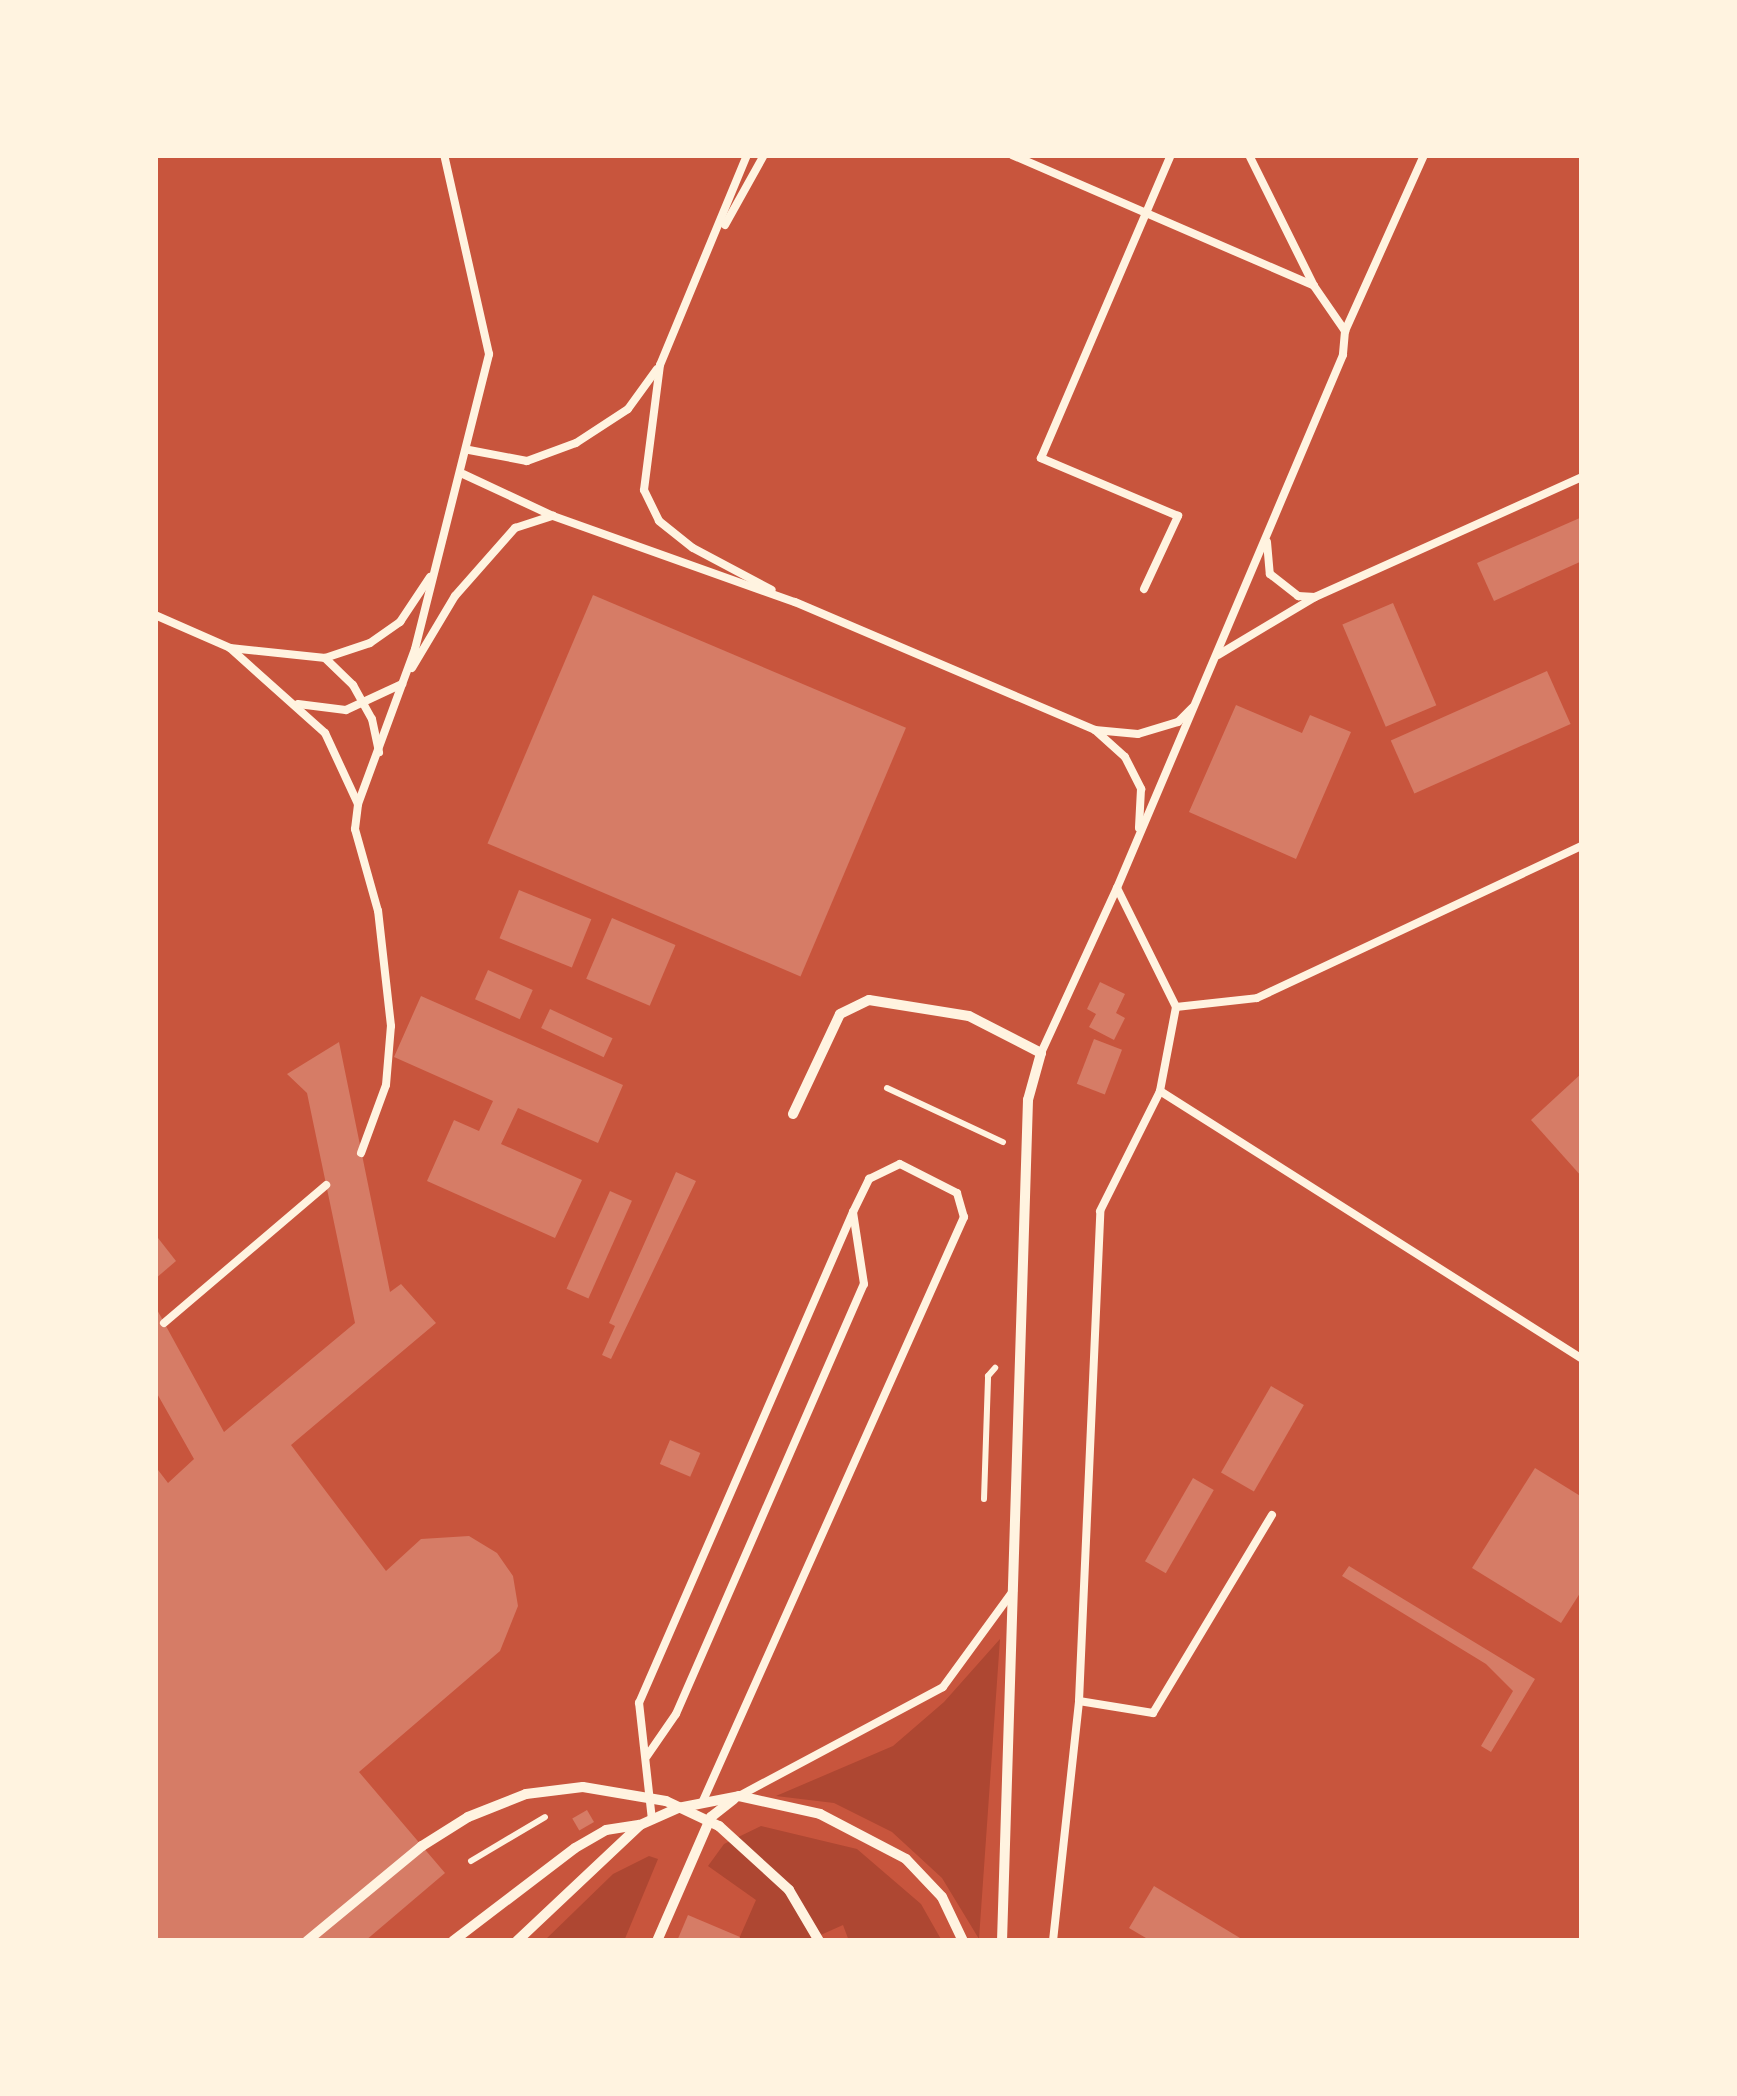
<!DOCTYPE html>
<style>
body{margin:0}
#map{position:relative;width:1737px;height:2096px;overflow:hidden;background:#c8553d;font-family:Raleway,sans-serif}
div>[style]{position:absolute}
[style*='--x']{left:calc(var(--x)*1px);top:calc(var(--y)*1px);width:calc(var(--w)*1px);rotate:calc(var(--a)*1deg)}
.green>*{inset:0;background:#ae4732}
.building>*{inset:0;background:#d67c66;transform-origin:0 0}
.path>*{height:6px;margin:-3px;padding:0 3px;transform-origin:3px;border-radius:3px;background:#fff3e0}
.service>*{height:8px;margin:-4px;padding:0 4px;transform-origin:4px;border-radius:4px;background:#fff3e0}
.minor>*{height:10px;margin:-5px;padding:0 5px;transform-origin:5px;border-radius:5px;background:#fff3e0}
span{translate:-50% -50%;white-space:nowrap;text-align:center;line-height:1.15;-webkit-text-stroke:8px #fff3e0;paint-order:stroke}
.frame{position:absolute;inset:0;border:158px solid #fff3e0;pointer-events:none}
</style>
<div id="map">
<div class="green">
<div style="clip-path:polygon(1000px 1639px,979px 1939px,942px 1878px,892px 1832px,834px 1803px,776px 1796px,893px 1746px,944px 1702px)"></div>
<div style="clip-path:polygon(761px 1826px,857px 1849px,921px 1904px,942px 1941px,849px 1941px,843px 1925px,807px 1941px,738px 1941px,756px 1900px,708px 1866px,724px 1844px)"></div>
<div style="clip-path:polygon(649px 1856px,658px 1859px,624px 1941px,544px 1941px,613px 1874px)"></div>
</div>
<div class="building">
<div style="clip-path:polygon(1582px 517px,1582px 561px,1494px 601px,1477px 563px)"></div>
<div style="left:593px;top:595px;width:340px;height:270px;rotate:23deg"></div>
<div style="left:1393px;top:603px;width:111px;height:55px;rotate:67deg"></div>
<div style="left:1547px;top:671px;width:58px;height:171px;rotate:66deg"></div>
<div style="clip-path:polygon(1236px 705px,1302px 733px,1310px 715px,1351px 732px,1296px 859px,1189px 812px)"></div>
<div style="left:519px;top:890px;width:78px;height:52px;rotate:22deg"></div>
<div style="left:612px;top:918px;width:69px;height:66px;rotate:23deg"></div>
<div style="left:488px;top:970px;width:49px;height:32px;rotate:24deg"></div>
<div style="clip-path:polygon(1100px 982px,1125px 994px,1116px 1013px,1125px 1018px,1114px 1040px,1089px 1027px,1096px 1014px,1087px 1009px)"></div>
<div style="clip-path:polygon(421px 996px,623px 1085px,598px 1143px,518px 1108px,501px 1144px,582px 1180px,555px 1238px,427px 1181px,454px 1120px,479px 1131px,493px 1101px,394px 1057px)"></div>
<div style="left:550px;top:1009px;width:69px;height:21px;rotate:25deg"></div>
<div style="left:1094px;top:1039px;width:30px;height:48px;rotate:21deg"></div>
<div style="clip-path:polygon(339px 1042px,390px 1292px,401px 1284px,436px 1323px,291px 1445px,386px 1571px,421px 1539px,469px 1536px,497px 1553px,513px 1576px,518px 1606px,500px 1651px,359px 1772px,445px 1873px,365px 1941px,155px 1941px,155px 1466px,168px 1483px,194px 1459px,155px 1390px,155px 1306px,224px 1432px,355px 1323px,307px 1093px,287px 1074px)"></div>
<div style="clip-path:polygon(1582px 1073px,1582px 1177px,1531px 1120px)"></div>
<div style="clip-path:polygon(676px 1172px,696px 1181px,611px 1359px,602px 1355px,615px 1326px,609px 1323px)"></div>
<div style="left:610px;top:1191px;width:24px;height:107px;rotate:24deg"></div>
<div style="clip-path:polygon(158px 1238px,176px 1261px,155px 1279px,155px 1241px)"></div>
<div style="left:1271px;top:1386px;width:38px;height:100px;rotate:30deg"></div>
<div style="left:670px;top:1440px;width:33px;height:26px;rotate:23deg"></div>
<div style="clip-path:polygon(1535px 1468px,1582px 1497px,1582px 1590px,1561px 1623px,1472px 1568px)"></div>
<div style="left:1193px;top:1478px;width:24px;height:96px;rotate:30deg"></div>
<div style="clip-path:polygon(1349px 1566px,1535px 1679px,1491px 1752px,1481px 1746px,1513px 1691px,1486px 1664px,1342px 1576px)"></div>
<div style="left:587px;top:1810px;width:14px;height:17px;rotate:60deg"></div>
<div style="clip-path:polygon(1154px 1886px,1245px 1941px,1151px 1941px,1129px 1928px)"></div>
<div style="clip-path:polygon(688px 1915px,740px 1937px,738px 1941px,677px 1941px)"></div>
</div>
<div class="path">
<div style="--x:887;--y:1088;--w:128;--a:25"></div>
<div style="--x:984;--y:1499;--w:123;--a:-88.1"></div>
<div style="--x:988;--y:1376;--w:11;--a:-49"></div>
<div style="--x:471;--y:1861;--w:86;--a:-30.7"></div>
</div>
<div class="service">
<div style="--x:747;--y:155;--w:227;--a:112.5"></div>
<div style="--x:660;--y:365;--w:126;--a:97.3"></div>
<div style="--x:644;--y:490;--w:34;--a:64"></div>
<div style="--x:659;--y:521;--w:43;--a:38.5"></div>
<div style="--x:693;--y:548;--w:89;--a:28"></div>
<div style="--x:1012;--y:155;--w:329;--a:23.4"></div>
<div style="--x:1249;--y:155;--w:146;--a:63.6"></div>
<div style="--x:1314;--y:286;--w:55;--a:55.4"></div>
<div style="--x:1345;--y:331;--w:24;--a:95"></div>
<div style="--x:1343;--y:355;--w:579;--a:112.98"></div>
<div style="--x:1117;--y:888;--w:133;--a:63.6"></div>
<div style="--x:1176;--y:1007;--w:86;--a:100.8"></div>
<div style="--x:1160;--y:1091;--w:500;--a:32.4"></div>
<div style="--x:725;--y:225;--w:80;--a:-60.9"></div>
<div style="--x:1345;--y:331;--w:193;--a:-65.8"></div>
<div style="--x:469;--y:450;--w:59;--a:10.7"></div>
<div style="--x:527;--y:461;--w:52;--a:-20.2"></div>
<div style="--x:576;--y:443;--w:62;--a:-33.2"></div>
<div style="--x:628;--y:409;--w:49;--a:-54.1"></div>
<div style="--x:463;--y:474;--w:99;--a:25"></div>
<div style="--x:553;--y:516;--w:257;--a:19.6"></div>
<div style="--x:795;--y:602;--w:326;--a:23.1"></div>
<div style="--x:1095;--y:730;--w:43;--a:5.3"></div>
<div style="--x:1138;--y:734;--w:42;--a:-16.7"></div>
<div style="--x:1178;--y:722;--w:20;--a:-45"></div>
<div style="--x:1267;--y:542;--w:32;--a:85"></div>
<div style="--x:1270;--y:574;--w:36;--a:38"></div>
<div style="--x:1298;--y:596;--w:17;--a:3"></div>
<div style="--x:1144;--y:589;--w:81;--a:-65"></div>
<div style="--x:1178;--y:516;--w:149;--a:-157.1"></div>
<div style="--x:1041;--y:458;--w:330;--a:-66.8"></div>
<div style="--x:155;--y:615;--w:82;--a:23.7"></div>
<div style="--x:1218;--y:655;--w:113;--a:-30.9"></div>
<div style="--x:1315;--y:597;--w:293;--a:-24.2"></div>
<div style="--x:325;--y:658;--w:47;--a:-18.4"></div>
<div style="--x:370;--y:643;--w:37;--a:-35"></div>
<div style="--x:400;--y:622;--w:54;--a:-56.3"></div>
<div style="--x:412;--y:668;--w:84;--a:-59.2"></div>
<div style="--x:455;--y:596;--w:91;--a:-48.6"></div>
<div style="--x:515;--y:528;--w:40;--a:-18"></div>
<div style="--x:298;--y:704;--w:48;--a:7.1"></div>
<div style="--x:346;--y:710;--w:62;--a:-24.9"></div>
<div style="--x:1095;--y:730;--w:40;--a:42"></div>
<div style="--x:1125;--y:757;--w:36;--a:63"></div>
<div style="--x:1141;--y:789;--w:39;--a:93"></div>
<div style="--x:358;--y:804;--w:78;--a:-114.9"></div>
<div style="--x:325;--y:733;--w:127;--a:-138.2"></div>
<div style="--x:230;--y:648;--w:96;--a:6"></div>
<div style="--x:325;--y:658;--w:39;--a:44"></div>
<div style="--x:353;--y:685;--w:39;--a:61"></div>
<div style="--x:372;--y:719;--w:34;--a:78"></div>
<div style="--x:1176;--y:1007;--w:81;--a:-6.3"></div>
<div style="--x:1257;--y:998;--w:359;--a:-25.1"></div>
<div style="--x:1041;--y:1053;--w:182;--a:-65.3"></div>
<div style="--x:361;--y:1153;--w:72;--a:-69.8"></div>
<div style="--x:386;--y:1085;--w:59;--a:-85.2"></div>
<div style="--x:391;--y:1026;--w:116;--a:-96.4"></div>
<div style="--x:378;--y:911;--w:85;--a:-105.7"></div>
<div style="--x:355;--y:829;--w:25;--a:-83"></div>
<div style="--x:358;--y:804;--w:165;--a:-69.8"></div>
<div style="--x:415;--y:649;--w:304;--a:-75.9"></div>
<div style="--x:489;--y:354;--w:204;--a:-102.7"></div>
<div style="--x:164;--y:1323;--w:213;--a:-40.4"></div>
<div style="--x:1079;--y:1701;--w:75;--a:9.2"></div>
<div style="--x:1153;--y:1713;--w:231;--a:-59"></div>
<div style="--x:647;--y:1756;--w:51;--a:-55.4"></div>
<div style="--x:676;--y:1714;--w:469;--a:-66.4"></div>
<div style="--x:864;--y:1284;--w:73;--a:-98.7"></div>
<div style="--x:739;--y:1796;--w:231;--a:-28.1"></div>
<div style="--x:943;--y:1687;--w:119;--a:-53.9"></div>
<div style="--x:652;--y:1820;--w:118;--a:-96.3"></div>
<div style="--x:639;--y:1703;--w:536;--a:-66.45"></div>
<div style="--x:853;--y:1212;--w:37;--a:-64"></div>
<div style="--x:869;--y:1179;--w:34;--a:-26"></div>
<div style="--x:900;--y:1164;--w:64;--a:27"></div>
<div style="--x:957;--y:1193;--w:25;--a:74"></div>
<div style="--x:964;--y:1217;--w:642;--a:114.09"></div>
<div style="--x:1053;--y:1941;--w:241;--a:-83.8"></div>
<div style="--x:1079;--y:1701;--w:490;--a:-87.5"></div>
<div style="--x:1100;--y:1211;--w:134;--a:-63.4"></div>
</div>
<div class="minor">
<div style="--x:793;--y:1114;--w:110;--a:-64.8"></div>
<div style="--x:840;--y:1014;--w:32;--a:-26"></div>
<div style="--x:869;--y:1000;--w:101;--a:9.1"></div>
<div style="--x:969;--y:1016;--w:81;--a:27.2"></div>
<div style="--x:1041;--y:1053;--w:49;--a:105.5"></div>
<div style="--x:1028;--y:1100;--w:841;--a:91.77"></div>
<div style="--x:307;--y:1941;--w:149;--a:-39.6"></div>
<div style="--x:422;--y:1846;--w:54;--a:-32.2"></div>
<div style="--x:468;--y:1817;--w:62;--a:-21.6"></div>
<div style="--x:526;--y:1794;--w:57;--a:-7"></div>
<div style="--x:583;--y:1787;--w:84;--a:9.6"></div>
<div style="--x:666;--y:1801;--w:59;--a:25.3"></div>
<div style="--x:719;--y:1826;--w:95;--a:42.4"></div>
<div style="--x:789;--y:1890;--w:59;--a:59.5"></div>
<div style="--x:453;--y:1941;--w:153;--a:-37.3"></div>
<div style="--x:575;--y:1848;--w:36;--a:-30"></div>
<div style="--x:606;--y:1830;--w:33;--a:-9"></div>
<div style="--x:517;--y:1941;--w:169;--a:-43.3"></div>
<div style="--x:640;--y:1825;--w:42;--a:-24.1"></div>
<div style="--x:678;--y:1808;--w:62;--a:-11.1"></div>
<div style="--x:739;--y:1796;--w:83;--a:12.5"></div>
<div style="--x:820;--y:1814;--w:97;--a:27.6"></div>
<div style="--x:906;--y:1859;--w:52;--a:46.5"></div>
<div style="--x:942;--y:1897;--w:49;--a:64.5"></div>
<div style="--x:657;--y:1941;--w:135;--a:-66.5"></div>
<div style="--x:711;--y:1817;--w:29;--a:-38"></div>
</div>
<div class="frame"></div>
</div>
